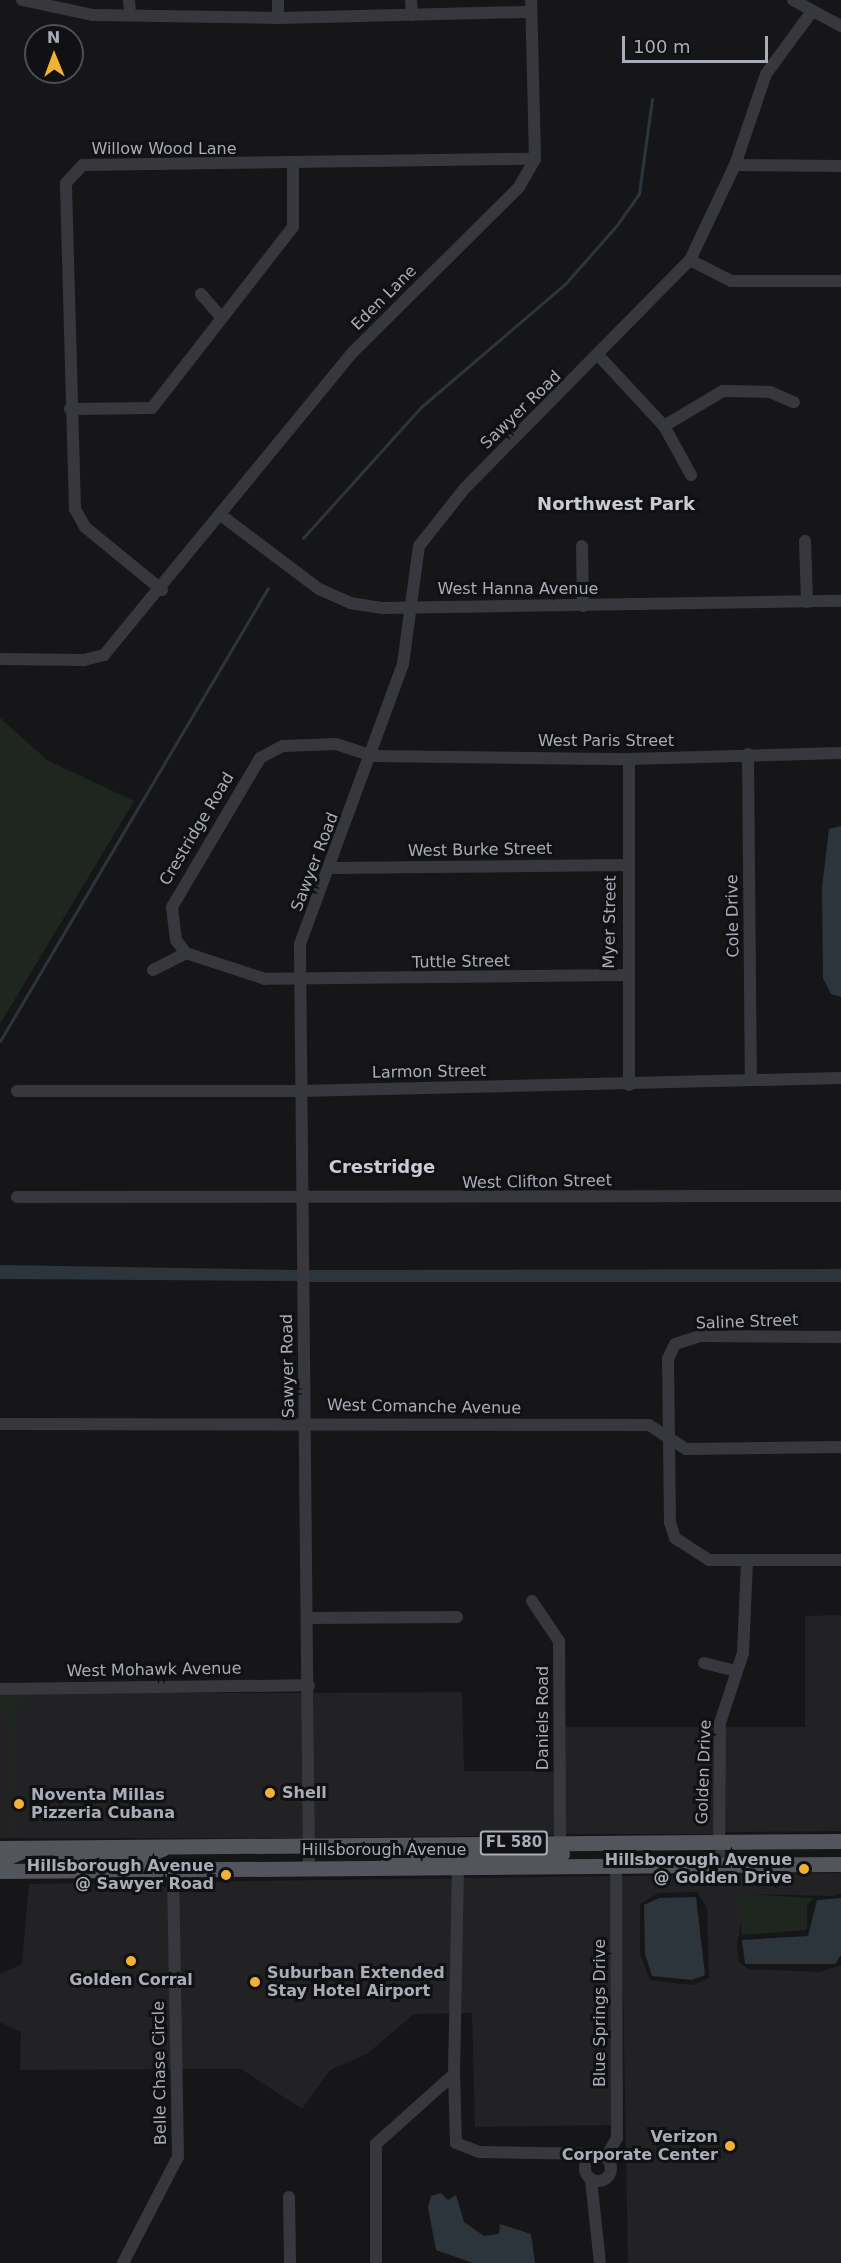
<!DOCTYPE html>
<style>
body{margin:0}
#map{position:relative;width:841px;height:2263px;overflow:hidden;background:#161618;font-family:"DejaVu Sans",sans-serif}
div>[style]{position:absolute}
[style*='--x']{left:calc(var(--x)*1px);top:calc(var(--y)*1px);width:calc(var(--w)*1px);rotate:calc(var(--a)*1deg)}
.built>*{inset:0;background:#222225;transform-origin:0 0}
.green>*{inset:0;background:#1e261f}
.water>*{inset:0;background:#2c353c;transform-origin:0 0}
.stream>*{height:3px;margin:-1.5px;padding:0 1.5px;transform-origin:1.5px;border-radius:1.5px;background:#2c353c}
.minor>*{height:12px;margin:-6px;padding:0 6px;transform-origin:6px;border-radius:6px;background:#37383d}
.minor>.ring{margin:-6px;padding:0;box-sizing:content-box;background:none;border:12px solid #37383d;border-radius:50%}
.major>*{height:15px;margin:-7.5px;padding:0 7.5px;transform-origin:7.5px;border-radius:7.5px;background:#53555c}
.dots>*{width:16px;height:16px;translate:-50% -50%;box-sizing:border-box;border:3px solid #111113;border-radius:50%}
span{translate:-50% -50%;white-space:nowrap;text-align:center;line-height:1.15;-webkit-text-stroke:6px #111113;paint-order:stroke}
.shield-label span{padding:2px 4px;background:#111113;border:2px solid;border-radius:4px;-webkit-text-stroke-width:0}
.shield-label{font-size:15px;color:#a8adb8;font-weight:700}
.street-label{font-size:16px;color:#a8adb8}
.poi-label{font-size:16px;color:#a8adb8;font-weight:700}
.left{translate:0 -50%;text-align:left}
.right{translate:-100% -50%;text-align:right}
.neighbourhood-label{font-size:18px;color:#c9ccd4;font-weight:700}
.north{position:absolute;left:24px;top:24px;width:60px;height:60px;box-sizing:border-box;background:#111113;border:2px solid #4d4f55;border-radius:50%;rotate:359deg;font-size:16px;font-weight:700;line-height:24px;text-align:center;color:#a8adb8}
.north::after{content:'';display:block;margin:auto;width:21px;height:27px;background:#f2b134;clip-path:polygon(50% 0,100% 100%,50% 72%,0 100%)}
.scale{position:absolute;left:622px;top:36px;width:146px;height:27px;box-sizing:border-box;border:3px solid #a8adb8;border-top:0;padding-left:8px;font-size:18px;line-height:21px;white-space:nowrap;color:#a8adb8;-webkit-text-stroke:4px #111113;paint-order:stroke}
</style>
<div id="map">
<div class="built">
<div style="clip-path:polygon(841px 1615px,841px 1831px,724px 1832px,725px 1727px,805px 1727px,805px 1616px)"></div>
<div style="clip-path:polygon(462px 1692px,464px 1771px,554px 1771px,555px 1835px,314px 1838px,314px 1693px)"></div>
<div style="left:304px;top:1693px;width:145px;height:304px;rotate:90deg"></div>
<div style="left:564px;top:1727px;width:151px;height:107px"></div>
<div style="clip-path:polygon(evenodd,841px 1873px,841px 1894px,832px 1896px,746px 1894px,737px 1945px,739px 1962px,748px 1969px,820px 1972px,841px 1965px,841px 2263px,628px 2263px,621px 1876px,841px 1873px,697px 1892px,707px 1908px,709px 1978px,692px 1985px,650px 1980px,640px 1954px,640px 1904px,658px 1893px,697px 1892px)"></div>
<div style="clip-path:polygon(611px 1876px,612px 2125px,475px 2127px,472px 2013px,414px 2014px,367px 2054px,330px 2070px,302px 2109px,241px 2069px,181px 2069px,178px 1882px)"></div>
<div style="clip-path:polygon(168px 1882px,171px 2069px,20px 2070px,21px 2032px,0 2022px,0 1974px,22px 1964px,29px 1884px)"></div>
</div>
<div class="green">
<div style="clip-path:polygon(0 718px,47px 760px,134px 801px,0 1024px)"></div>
<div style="clip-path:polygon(22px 1695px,29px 1704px,16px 1706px,15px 1830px,24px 1834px,11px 1834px,12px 1716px,3px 1716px,0 1705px,0 1696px)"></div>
<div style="clip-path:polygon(746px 1894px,813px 1898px,807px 1906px,807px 1930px,742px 1935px,740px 1900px)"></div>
</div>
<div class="water">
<div style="clip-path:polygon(841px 826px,841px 997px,831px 994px,823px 978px,822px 887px,829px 829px)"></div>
<div style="clip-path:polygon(0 1265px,298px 1270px,298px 1281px,0 1279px)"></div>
<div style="left:308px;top:1270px;width:533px;height:12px"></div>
<div style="clip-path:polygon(696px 1897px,705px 1975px,692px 1980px,652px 1976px,645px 1954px,644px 1905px,659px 1898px)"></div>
<div style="clip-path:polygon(841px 1898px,841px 1955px,835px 1964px,745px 1964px,742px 1940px,808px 1936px,817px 1900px)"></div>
<div style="clip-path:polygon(441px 2193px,448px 2200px,456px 2195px,464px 2222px,484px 2236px,499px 2234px,500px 2224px,531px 2234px,535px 2263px,473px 2263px,436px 2250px,428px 2207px,431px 2196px)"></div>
</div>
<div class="stream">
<div style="--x:303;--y:538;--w:176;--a:-48"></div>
<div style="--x:421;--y:407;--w:191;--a:-40.5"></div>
<div style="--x:566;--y:283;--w:77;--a:-48.7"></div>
<div style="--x:617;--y:225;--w:39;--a:-55"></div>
<div style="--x:639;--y:193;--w:95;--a:-82.1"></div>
<div style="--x:0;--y:1041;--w:526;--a:-59.39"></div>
<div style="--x:336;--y:1271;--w:505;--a:-0.11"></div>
</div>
<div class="minor">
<div style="--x:22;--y:0;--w:73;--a:11.9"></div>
<div style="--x:93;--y:15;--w:185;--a:0.9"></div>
<div style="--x:278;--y:18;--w:253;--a:-1.4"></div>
<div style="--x:129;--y:0;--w:14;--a:86"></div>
<div style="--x:278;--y:0;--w:18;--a:90"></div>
<div style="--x:411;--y:0;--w:15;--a:86"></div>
<div style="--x:793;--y:0;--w:55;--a:28.4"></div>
<div style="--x:735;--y:165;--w:106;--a:0.5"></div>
<div style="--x:690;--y:260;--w:46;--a:27.1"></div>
<div style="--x:731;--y:281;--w:110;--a:0"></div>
<div style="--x:201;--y:294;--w:29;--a:49"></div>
<div style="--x:599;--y:356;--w:96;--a:47.1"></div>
<div style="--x:664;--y:426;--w:56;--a:61.1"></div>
<div style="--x:70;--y:409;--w:82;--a:-0.7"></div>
<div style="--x:152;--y:408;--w:229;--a:-52.1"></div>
<div style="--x:293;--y:227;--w:61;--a:-90"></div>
<div style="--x:664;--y:426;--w:69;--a:-30.7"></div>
<div style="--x:723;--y:391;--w:47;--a:1.2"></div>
<div style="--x:770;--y:392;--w:26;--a:23"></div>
<div style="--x:222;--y:516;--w:121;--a:37"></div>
<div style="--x:319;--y:589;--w:34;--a:24"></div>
<div style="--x:350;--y:603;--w:33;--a:9"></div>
<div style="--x:383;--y:608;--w:458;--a:-0.9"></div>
<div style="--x:805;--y:541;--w:61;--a:88.1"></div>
<div style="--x:582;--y:546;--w:60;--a:89"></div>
<div style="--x:162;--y:590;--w:99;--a:-140.7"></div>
<div style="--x:85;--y:527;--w:21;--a:-119"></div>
<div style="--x:75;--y:509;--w:326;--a:-91.6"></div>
<div style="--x:66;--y:183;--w:25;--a:-47"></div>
<div style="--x:83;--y:165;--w:452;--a:-0.8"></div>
<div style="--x:0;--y:659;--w:84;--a:0.7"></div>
<div style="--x:84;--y:660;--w:21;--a:-14"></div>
<div style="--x:104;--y:655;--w:394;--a:-50.6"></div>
<div style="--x:354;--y:351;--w:233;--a:-44.8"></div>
<div style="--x:519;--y:187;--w:32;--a:-60"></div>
<div style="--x:535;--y:159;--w:159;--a:-91.4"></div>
<div style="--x:748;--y:754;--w:324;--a:89.5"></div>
<div style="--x:629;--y:759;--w:326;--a:90"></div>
<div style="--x:332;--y:868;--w:296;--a:-0.6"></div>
<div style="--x:153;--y:970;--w:37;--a:-27"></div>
<div style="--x:625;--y:975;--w:360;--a:179.4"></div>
<div style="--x:265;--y:979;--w:83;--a:-161.8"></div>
<div style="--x:186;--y:953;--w:16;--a:-128"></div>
<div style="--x:176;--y:940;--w:33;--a:-97"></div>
<div style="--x:172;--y:907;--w:173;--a:-59.4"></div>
<div style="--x:260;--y:758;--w:26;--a:-28"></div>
<div style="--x:283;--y:746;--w:53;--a:-2.2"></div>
<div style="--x:336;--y:744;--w:38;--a:18"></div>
<div style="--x:372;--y:756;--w:257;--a:0.7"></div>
<div style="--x:629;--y:759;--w:212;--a:-1.6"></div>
<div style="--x:17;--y:1091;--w:281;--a:0"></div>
<div style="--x:298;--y:1091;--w:543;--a:-1.37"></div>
<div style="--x:17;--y:1197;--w:824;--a:-0.07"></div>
<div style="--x:841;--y:1337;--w:141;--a:-179.6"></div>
<div style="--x:700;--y:1336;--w:26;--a:162"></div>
<div style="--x:675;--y:1344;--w:17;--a:115"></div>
<div style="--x:668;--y:1359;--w:163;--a:89.3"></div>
<div style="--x:670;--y:1522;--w:17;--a:73"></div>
<div style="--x:675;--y:1538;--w:40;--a:32.9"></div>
<div style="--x:709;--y:1560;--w:132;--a:0"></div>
<div style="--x:0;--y:1424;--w:649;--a:0.09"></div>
<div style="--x:649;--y:1425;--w:44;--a:33"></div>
<div style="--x:686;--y:1449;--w:155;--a:-0.7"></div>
<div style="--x:532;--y:1601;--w:48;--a:56"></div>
<div style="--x:559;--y:1641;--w:202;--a:89.7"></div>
<div style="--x:308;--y:1618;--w:149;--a:-0.4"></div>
<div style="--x:704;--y:1663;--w:33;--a:14"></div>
<div style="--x:0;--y:1689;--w:309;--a:-0.7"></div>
<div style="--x:719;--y:1865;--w:142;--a:-89.6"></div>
<div style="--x:720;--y:1723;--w:74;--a:-71.8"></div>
<div style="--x:743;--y:1653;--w:91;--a:-87.5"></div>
<div style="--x:309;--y:1868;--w:924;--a:-90.56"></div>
<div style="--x:300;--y:944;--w:298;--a:-69.8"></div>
<div style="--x:403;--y:664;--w:119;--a:-82.3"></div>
<div style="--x:419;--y:546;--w:74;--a:-51.6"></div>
<div style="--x:465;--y:488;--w:320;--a:-45.4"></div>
<div style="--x:690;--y:260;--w:105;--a:-64.7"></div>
<div style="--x:735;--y:165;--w:96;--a:-71.2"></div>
<div style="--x:766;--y:74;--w:74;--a:-53.7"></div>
<div style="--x:454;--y:2074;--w:206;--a:-88.9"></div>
<div class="ring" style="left:585px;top:2155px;width:14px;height:14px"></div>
<div style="--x:606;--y:2157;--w:22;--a:-60"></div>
<div style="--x:617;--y:2138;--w:273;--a:-90.2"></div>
<div style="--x:591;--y:2180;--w:83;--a:83.8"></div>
<div style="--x:289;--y:2197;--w:66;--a:89.1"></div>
<div style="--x:123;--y:2263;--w:119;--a:-62.6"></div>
<div style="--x:178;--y:2157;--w:287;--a:-91"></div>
<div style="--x:376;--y:2263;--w:119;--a:-90"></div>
<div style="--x:376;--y:2144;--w:105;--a:-41.9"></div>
<div style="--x:454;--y:2074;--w:69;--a:88.3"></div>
<div style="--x:456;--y:2143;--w:26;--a:21"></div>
<div style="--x:480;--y:2152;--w:116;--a:1"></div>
</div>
<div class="major">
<div style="--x:0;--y:1848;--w:841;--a:-0.48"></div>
<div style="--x:0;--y:1861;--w:32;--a:-24"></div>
<div style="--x:388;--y:1862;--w:71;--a:-4.8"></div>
<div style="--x:459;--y:1856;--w:17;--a:-31"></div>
<div style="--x:460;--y:1867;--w:24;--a:-30"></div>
<div style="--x:481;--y:1855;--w:81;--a:-0.7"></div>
<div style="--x:44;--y:1870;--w:19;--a:-32"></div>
<div style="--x:60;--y:1860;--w:79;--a:-1.5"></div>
<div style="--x:139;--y:1858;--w:25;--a:-21"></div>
<div style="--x:0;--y:1871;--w:841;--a:-0.48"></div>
</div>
<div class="dots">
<div style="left:270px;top:1793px;background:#f2b134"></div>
<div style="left:19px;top:1804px;background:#f2b134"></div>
<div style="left:804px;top:1869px;background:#f2b134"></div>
<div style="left:226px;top:1875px;background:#f2b134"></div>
<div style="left:131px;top:1961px;background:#f2b134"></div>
<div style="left:255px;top:1982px;background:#f2b134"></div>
<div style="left:730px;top:2146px;background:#f2b134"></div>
</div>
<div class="shield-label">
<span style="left:514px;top:1843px">FL 580</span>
</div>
<div class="street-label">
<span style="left:164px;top:149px">Willow Wood Lane</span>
<span style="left:384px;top:298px;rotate:-45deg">Eden Lane</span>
<span style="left:521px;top:410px;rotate:-44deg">Sawyer Road</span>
<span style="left:518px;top:589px">West Hanna Avenue</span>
<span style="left:606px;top:741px">West Paris Street</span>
<span style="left:197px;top:829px;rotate:-59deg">Crestridge Road</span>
<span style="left:480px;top:850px;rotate:-1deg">West Burke Street</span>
<span style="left:315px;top:862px;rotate:-69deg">Sawyer Road</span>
<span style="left:733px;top:916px;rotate:-91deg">Cole Drive</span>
<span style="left:610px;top:922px;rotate:-89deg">Myer Street</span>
<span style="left:461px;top:962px;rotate:-1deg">Tuttle Street</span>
<span style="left:429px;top:1072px;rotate:-1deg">Larmon Street</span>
<span style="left:537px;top:1182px;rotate:-1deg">West Clifton Street</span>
<span style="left:747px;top:1322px;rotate:-2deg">Saline Street</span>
<span style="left:288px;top:1366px;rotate:-91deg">Sawyer Road</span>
<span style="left:424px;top:1407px;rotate:1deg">West Comanche Avenue</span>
<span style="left:154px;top:1670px;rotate:-1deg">West Mohawk Avenue</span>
<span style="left:543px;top:1718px;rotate:-90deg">Daniels Road</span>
<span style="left:704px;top:1772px;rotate:-88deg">Golden Drive</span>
<span style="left:384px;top:1850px">Hillsborough Avenue</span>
<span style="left:600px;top:2013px;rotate:-90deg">Blue Springs Drive</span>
<span style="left:160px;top:2073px;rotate:-91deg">Belle Chase Circle</span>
</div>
<div class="poi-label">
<span class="left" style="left:282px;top:1793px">Shell</span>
<span class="left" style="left:31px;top:1804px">Noventa Millas<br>Pizzeria Cubana</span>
<span class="right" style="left:792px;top:1869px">Hillsborough Avenue<br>@ Golden Drive</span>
<span class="right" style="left:214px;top:1875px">Hillsborough Avenue<br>@ Sawyer Road</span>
<span class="left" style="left:267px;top:1982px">Suburban Extended<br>Stay Hotel Airport</span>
<span style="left:131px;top:1980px">Golden Corral</span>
<span class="right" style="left:718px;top:2146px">Verizon<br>Corporate Center</span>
</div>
<div class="neighbourhood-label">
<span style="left:616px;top:504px">Northwest Park</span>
<span style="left:382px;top:1167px">Crestridge</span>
</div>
<div class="north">N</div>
<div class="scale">100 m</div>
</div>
